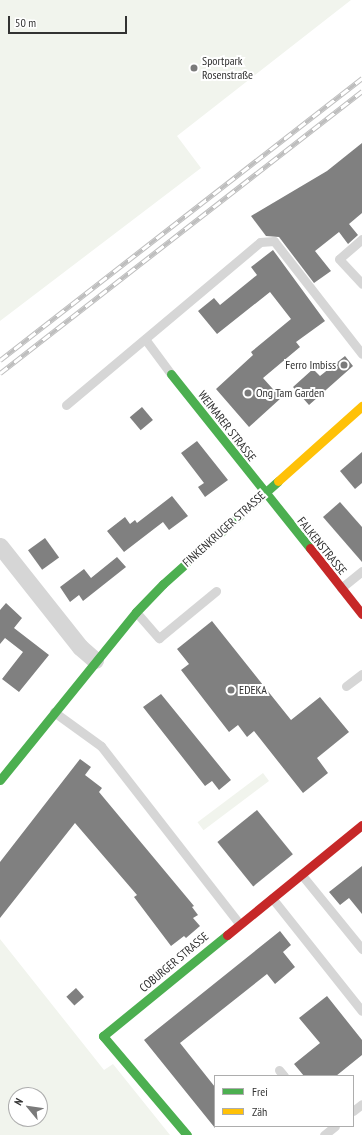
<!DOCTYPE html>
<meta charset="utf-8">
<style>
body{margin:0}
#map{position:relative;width:362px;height:1135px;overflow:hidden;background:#fff;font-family:"PT Sans Narrow",sans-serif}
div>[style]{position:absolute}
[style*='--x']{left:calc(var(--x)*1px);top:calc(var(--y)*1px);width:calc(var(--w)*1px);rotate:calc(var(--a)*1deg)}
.green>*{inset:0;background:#f1f4ed;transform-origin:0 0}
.building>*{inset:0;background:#808080;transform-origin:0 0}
.lane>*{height:9px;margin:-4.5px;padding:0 4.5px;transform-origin:4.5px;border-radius:4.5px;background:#d6d6d6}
.street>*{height:17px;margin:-8.5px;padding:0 8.5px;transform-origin:8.5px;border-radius:8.5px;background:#d6d6d6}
.fast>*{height:9px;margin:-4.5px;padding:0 4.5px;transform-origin:4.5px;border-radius:4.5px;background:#4caf50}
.slow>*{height:9px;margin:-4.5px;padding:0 4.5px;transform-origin:4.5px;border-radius:4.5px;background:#ffc107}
.jam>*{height:9px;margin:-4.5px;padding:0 4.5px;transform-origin:4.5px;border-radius:4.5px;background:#c62828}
.rail>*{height:4.5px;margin-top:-2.25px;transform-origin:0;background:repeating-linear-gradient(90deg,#fff 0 9px,#bebebe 0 18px);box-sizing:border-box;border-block:1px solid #bebebe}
.dots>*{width:11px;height:11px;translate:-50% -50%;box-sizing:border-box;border:2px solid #fff;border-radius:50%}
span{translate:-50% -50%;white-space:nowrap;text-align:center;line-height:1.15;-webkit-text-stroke:4px #fff;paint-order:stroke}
.poi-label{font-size:12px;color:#323232}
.left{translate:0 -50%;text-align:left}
.right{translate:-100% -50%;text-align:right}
.street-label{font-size:12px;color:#323232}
.legend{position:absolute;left:214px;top:1075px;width:140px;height:52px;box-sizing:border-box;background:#fff;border:1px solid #adadad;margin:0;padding:5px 7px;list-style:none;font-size:12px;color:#323232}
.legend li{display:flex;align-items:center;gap:8px;height:20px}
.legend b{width:20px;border:1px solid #adadad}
.north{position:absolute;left:8px;top:1087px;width:40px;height:40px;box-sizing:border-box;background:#fff;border:1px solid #adadad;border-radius:50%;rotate:299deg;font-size:11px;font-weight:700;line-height:16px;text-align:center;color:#323232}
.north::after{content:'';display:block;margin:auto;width:14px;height:18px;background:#7a7a7a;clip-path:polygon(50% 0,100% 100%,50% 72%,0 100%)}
.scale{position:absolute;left:8px;top:16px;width:119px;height:18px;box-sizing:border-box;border:2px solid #323232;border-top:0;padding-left:5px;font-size:12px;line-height:14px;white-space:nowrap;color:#323232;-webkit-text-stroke:3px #fff;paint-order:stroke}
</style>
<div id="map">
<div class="green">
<div style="clip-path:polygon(0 0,351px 0,177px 136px,201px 168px,0 321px)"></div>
<div style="left:263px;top:773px;width:10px;height:82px;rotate:53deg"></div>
<div style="clip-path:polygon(evenodd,0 939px,104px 1070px,113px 1064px,170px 1135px,0 1135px,0 939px,16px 1095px,40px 1095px,40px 1119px,16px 1119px,16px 1095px)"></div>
</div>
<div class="building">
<div style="clip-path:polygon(362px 143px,362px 213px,349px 224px,358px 235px,348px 244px,339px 232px,315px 251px,331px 271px,314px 283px,279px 237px,266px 236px,251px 216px,327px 171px)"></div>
<div style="clip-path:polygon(273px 250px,325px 321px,296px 342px,300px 347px,263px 378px,281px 398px,249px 427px,216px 389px,253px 355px,251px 352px,291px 319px,270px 292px,217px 334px,198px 311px,214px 298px,220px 305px,257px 275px,251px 267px)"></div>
<div style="clip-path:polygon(345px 356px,353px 366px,309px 405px,293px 387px,313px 369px,320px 376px)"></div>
<div style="left:142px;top:407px;width:17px;height:16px;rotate:50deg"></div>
<div style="clip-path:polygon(197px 441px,228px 480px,205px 497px,198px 487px,204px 483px,181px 453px)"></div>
<div style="clip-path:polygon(362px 452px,362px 483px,355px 489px,340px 471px)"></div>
<div style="clip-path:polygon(172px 496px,188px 516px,169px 530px,163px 522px,124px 552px,107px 531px,125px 517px,130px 524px,135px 520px,137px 523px)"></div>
<div style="clip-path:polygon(340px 502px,362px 527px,362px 562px,323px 517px)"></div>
<div style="left:45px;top:538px;width:24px;height:21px;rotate:54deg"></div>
<div style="clip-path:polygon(117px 557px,126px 567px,83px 601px,79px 595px,70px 602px,60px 587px,84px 569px,91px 578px)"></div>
<div style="clip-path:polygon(6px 603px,22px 618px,14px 628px,49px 655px,19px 692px,2px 679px,23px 652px,5px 638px,0 644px,0 610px)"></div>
<div style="clip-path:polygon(212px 621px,291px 720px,320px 697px,349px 732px,317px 758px,328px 773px,303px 793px,254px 731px,247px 737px,238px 725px,229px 732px,181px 670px,189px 664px,177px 649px)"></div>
<div style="clip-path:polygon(161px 694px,231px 780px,219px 790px,212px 781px,205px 786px,143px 707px)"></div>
<div style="clip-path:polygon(80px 759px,91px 767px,85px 775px,102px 788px,99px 792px,194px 906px,192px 907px,198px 915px,193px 918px,200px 926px,186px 938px,184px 936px,171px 946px,134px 897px,137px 895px,75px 823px,0 918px,0 862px)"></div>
<div style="left:257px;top:810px;width:57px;height:51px;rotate:51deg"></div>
<div style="clip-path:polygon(362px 866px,362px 914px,349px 898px,340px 905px,329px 892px)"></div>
<div style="clip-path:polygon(280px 931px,291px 945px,283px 952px,295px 967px,275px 984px,267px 974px,180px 1043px,215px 1087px,215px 1128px,144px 1040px)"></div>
<div style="left:76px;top:988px;width:12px;height:13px;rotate:48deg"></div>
<div style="clip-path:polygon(327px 996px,362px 1040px,362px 1055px,336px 1076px,304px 1076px,294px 1064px,320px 1043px,299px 1018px)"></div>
</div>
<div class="lane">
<div style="--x:362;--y:239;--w:30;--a:139"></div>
<div style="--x:339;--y:259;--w:34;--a:47"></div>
<div style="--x:145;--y:339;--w:44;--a:53.4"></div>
<div style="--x:66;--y:405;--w:253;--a:-40"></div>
<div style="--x:260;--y:242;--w:14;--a:-4"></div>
<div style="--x:274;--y:241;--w:143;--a:52.1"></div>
<div style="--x:341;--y:588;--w:27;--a:-39"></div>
<div style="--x:136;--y:612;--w:35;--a:49"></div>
<div style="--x:159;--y:638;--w:74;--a:-39.5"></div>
<div style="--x:346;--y:686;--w:20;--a:-37"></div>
<div style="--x:54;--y:712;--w:58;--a:35.9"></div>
<div style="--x:101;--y:746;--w:224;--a:52.1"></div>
<div style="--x:301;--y:874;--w:97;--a:50.9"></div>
<div style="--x:272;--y:898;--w:144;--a:51.5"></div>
<div style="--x:279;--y:1070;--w:8;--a:50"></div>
<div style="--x:353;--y:1111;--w:11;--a:-38"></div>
<div style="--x:324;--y:1135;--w:14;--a:-39"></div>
</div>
<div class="street">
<div style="--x:0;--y:546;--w:129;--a:51.6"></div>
<div style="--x:80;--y:647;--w:20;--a:41"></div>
</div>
<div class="fast">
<div style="--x:171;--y:374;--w:223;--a:51.4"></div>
<div style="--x:0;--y:780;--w:216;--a:-51"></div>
<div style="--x:136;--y:612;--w:39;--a:-46"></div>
<div style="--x:163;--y:584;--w:154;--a:-41.8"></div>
<div style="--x:187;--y:1135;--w:130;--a:-130.3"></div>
<div style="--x:103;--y:1036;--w:160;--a:-39.2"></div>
</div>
<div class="slow">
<div style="--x:278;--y:481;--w:113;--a:-41.8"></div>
</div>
<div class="jam">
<div style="--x:310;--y:548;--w:84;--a:51.8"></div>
<div style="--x:227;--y:935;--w:174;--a:-39.2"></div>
</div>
<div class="rail">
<div style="--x:0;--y:360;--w:459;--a:-37.9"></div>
<div style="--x:0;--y:373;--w:459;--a:-37.9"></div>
</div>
<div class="dots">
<div style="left:194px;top:68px;background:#7a7a7a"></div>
<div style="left:344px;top:365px;background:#7a7a7a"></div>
<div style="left:248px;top:393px;background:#7a7a7a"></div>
<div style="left:231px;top:690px;background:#7a7a7a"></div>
</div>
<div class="poi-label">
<span class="left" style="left:202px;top:68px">Sportpark<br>Rosenstraße</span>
<span class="right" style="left:336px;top:365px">Ferro Imbiss</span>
<span class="left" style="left:256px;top:393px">Ong Tam Garden</span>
<span class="left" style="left:239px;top:690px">EDEKA</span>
</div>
<div class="street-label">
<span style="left:227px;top:426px;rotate:52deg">WEIMARER STRASSE</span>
<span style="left:224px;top:529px;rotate:-42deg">FINKENKRUGER STRASSE</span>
<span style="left:322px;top:546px;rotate:51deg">FALKENSTRASSE</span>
<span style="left:174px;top:962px;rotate:-40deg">COBURGER STRASSE</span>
</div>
<ul class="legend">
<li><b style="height:5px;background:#4caf50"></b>Frei</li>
<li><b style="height:5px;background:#ffc107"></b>Zäh</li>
</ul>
<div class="north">N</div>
<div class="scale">50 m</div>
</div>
